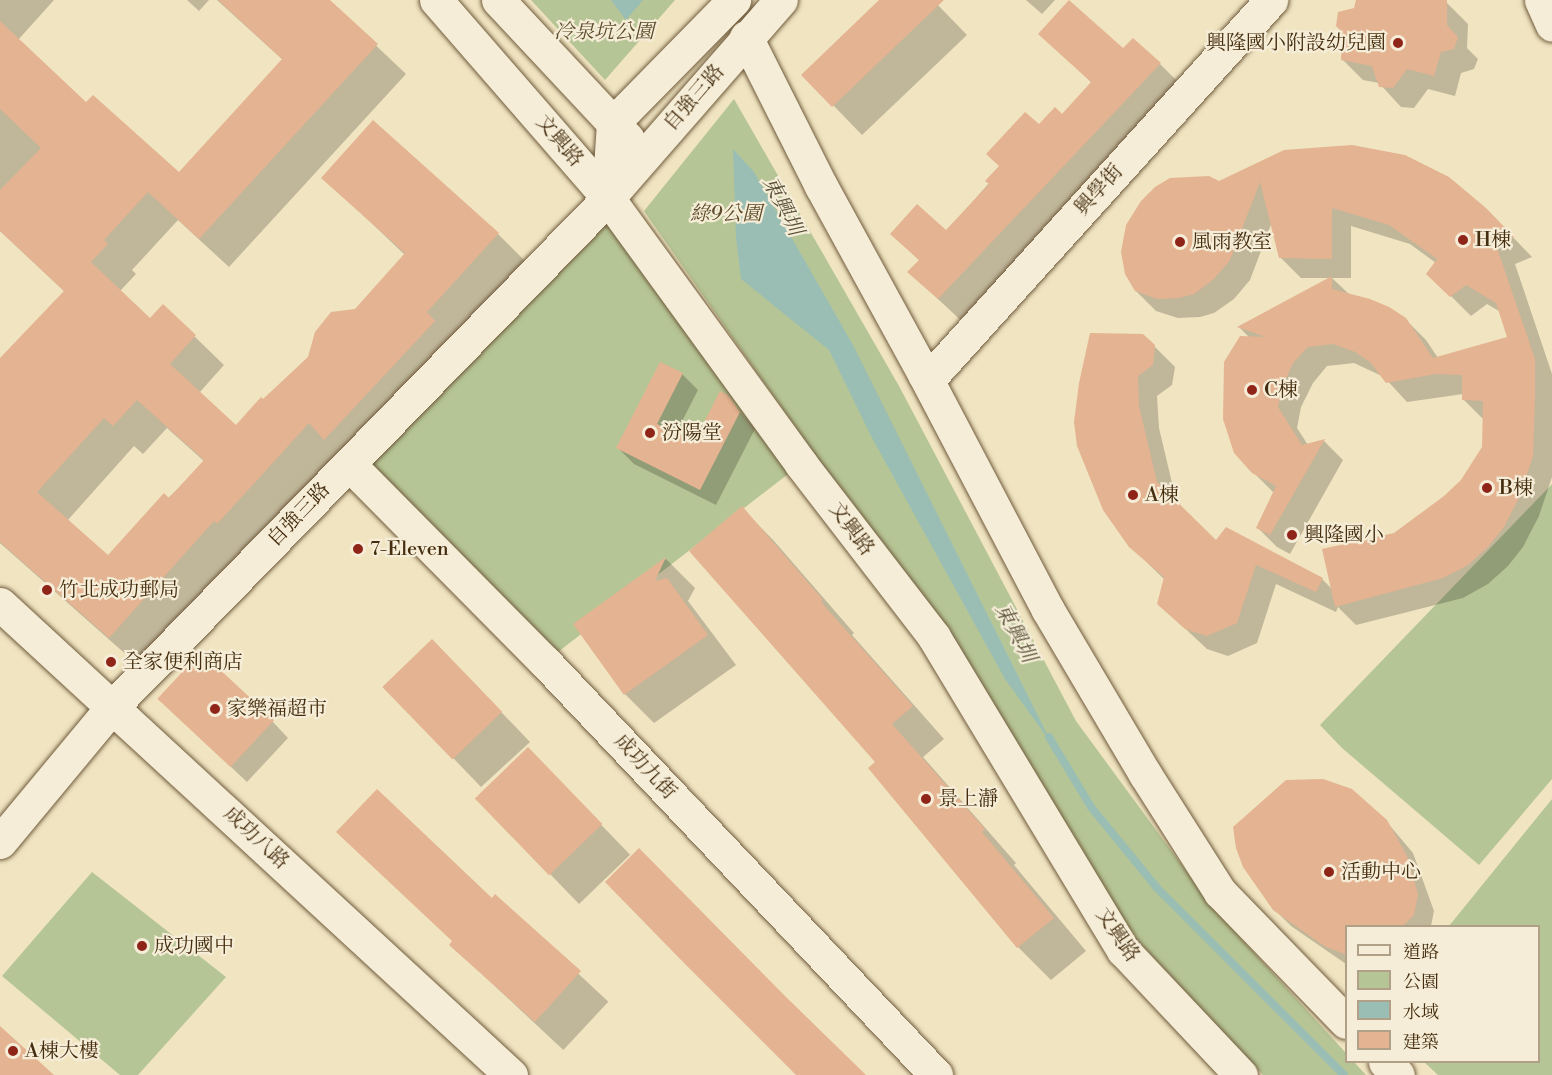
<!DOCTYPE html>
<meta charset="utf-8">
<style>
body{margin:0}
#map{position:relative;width:1552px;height:1075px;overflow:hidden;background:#f0e4c1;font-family:"Libre Bodoni","Noto Serif TC",serif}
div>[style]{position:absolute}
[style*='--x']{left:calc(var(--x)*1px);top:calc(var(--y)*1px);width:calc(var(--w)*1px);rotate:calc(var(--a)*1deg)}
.green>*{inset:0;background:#b6c595}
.water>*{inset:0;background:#9abeb4}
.shadow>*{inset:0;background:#0003;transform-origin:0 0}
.stream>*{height:8px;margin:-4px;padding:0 4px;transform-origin:4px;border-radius:4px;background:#9abeb4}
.building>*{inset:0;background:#e4b391;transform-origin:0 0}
.roads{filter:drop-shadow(0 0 2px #705b3c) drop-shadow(0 0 2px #705b3c)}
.minor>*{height:33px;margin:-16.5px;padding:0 16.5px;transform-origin:16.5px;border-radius:16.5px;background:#f5edd7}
.dots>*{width:16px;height:16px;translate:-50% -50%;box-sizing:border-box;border:3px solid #f5edd7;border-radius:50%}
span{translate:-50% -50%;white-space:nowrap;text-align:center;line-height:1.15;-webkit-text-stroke:4.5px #f5edd7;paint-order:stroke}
.park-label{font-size:20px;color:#5c4b2a;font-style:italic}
.poi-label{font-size:20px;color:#452d0f}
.right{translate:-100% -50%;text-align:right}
.left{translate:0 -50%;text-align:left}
.street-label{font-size:20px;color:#452d0f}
.water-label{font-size:21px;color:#5a5138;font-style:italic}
.legend{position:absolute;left:1345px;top:925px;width:195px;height:138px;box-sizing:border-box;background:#f5edd7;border:2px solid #afa087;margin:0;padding:8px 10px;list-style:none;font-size:18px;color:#452d0f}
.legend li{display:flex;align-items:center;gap:12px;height:30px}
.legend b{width:30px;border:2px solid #afa087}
</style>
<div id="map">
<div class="green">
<div style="clip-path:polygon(531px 0,675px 0,605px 80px)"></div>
<div style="clip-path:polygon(734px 99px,899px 386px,1076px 721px,1214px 909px,1346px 1053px,1346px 1062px,1354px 1062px,1366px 1075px,1263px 1075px,1138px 941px,1047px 808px,964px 668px,644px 211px)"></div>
<div style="clip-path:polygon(608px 198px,801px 464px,545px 662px,349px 464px)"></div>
<div style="clip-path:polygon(1552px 484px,1552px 779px,1479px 865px,1342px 748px,1320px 725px)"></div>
<div style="clip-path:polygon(1552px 799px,1552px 1075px,1438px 1075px,1424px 1062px,1538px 1062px,1538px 926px,1449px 926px)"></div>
<div style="clip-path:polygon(92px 872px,226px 977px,138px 1075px,120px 1075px,2px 976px)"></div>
</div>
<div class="water">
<div style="clip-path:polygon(611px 0,643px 0,626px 20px)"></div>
<div style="clip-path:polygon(733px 149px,754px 172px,853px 345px,1052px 744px,1005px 679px,871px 436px,829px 350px,741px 279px,736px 238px)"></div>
</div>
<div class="shadow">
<div style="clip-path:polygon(evenodd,0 0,54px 0,18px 40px,87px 105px,179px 174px,283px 60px,217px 0,328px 0,406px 74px,229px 267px,178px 220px,132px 270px,136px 274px,120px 291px,150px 320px,163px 306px,224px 365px,199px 393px,236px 427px,356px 311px,405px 255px,323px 177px,498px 234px,527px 263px,139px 666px,0 543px,0 360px,65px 292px,0 231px,0 0,167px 428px,205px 462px,108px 557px,67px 521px,134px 446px,143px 454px,167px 428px)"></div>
<div style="clip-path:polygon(187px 0,209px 0,199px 11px)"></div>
<div style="clip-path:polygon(882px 0,933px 0,967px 35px,862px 135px,804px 75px)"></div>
<div style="clip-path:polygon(1026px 0,1055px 0,1042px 14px)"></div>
<div style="clip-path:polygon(1358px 0,1442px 0,1447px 3px,1468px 24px,1467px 48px,1478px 59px,1474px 69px,1461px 73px,1455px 96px,1428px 89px,1414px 108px,1401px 107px,1379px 83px,1363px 80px,1342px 59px)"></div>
<div style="clip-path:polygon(1041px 34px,1123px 50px,1160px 64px,1189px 93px,968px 327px,909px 272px,920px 261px,893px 234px,946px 232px,1039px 126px,1062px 116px,1092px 83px)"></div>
<div style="clip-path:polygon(evenodd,1285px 152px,1506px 230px,1532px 257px,1515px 264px,1552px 374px,1552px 477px,1539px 516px,1523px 547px,1508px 566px,1488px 584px,1463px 598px,1356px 625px,1338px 607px,1336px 612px,1276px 584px,1257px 643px,1228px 656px,1207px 649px,1159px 604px,1165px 580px,1130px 546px,1078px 446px,1154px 346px,1175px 367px,1172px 385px,1157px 396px,1159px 428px,1177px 504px,1216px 543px,1322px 579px,1333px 590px,1394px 535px,1445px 497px,1462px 481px,1483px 448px,1483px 419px,1463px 399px,1463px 394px,1407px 402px,1384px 377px,1354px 363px,1327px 366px,1313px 383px,1301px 407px,1297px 428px,1308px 445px,1324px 441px,1343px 460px,1290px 554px,1277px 547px,1258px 528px,1274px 493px,1253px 472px,1250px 338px,1239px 327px,1331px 278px,1301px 278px,1281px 258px,1272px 222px,1250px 280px,1234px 299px,1214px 313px,1200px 317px,1178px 318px,1156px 311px,1136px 291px,1219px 182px,1285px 152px,1351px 226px,1410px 244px,1436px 263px,1428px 273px,1471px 316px,1487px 304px,1499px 311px,1509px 338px,1438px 358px,1426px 340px,1405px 319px,1350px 295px,1332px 278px,1351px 278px,1351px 226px)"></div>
<div style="clip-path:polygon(682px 374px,698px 390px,675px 435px,695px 444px,727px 396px,755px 429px,716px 505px,634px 464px,618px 448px)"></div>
<div style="clip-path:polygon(742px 508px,774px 541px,854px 633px,852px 635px,944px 739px,923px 757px,1016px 863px,1014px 865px,1086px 951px,1051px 980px,1018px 947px,955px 871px,877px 762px)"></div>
<div style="clip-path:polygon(666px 559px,695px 588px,688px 601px,736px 665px,654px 723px,625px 694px,575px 624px)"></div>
<div style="clip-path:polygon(461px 670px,530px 742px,481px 787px,384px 686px)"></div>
<div style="clip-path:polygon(175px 714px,273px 722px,288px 738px,247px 782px)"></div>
<div style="left:528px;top:749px;width:147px;height:71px;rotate:46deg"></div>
<div style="clip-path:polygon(1386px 821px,1413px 853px,1434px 911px,1431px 926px,1346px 926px,1346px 964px,1291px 926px,1274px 909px)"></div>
<div style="left:495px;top:896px;width:155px;height:66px;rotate:43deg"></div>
</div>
<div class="stream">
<div style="--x:1049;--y:737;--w:82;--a:59"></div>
<div style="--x:1091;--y:807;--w:104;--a:50.8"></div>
<div style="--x:1157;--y:888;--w:264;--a:45"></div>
</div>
<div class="building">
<div style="clip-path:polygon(evenodd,218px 0,330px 0,378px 44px,199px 239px,148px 192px,104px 240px,108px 244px,91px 262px,150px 318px,163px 304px,196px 335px,170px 364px,236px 425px,261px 397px,263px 399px,308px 357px,315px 332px,331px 312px,355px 309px,405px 253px,321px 178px,373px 120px,499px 233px,427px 312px,435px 321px,324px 440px,309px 423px,217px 524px,214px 521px,109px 638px,0 542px,0 358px,64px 291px,0 231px,0 190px,41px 148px,0 109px,0 21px,86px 102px,93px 95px,179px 172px,282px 59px,218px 0,137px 400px,204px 460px,169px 498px,164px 493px,108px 555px,37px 492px,104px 418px,113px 426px,137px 400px)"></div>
<div style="clip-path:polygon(879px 0,944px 0,832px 107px,801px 75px)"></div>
<div style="clip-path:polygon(1069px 0,1123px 48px,1133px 38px,1161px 63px,938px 299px,907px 272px,919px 260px,890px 234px,917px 204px,946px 230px,989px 184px,985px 181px,999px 166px,986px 154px,1025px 112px,1039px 124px,1055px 107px,1062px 114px,1091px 82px,1038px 34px)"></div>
<div style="clip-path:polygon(1356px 0,1447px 0,1447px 25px,1458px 37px,1454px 49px,1441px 52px,1434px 76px,1407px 69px,1393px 88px,1379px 87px,1372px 66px,1341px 60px,1342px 32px,1336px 26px,1338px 12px,1354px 8px)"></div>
<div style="clip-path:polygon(1352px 145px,1405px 155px,1449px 177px,1486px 208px,1514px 237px,1496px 245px,1535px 359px,1535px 400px,1533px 456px,1520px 496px,1504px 527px,1488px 547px,1468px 565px,1443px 578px,1335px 607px,1322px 549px,1394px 533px,1444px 496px,1461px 480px,1482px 447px,1483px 401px,1462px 400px,1462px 375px,1436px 374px,1386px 383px,1370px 362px,1355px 352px,1333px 344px,1308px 347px,1293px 363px,1282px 387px,1278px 407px,1302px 445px,1325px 439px,1270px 535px,1256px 528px,1276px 486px,1252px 473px,1234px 453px,1223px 419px,1224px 362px,1240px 336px,1266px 337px,1237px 327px,1332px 276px,1332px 289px,1370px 299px,1389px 307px,1406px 318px,1433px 358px,1507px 337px,1496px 303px,1466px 285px,1450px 297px,1426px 274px,1437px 259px,1389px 225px,1332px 208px,1332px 259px,1279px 258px,1260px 182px,1230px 260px,1214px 279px,1194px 294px,1179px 298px,1157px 299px,1135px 291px,1125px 274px,1121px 252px,1126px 225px,1141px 201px,1155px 187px,1170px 178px,1209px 176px,1219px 181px,1284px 150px)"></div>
<div style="clip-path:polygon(1090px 333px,1143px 334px,1155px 345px,1153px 365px,1138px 376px,1139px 406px,1157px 482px,1216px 540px,1226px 527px,1323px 578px,1316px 592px,1256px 565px,1237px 623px,1207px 636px,1185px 629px,1157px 604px,1164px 577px,1129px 547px,1103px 510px,1077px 446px,1074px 422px,1079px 383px)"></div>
<div style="clip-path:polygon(660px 362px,683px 373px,657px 424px,694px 442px,720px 391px,728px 395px,740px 412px,700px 490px,616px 448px)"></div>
<div style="clip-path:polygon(742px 506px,823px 600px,821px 602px,913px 706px,892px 724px,985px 829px,982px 832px,1054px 918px,1017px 948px,868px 768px,875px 762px,689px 551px)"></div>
<div style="clip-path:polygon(666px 557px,655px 581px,667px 578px,708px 635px,624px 695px,573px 624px)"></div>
<div style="left:432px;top:639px;width:101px;height:69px;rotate:46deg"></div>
<div style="left:201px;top:652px;width:100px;height:64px;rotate:43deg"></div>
<div style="left:528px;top:747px;width:107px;height:74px;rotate:46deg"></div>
<div style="clip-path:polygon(1323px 779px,1352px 789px,1387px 820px,1407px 856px,1418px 894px,1414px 915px,1402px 927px,1347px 927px,1347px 955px,1324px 946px,1273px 910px,1243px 867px,1236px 848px,1233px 827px,1286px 780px)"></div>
<div style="clip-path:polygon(377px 789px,492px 898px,495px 894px,581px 971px,535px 1022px,449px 945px,452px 941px,336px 832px)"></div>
<div style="clip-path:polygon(639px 848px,785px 996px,866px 1075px,796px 1075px,684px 963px,605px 882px)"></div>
<div style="clip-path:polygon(0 1026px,54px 1075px,0 1075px)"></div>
</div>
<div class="roads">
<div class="minor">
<div style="--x:436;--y:0;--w:262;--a:49"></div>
<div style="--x:608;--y:198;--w:329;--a:54"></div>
<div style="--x:801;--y:464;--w:218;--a:52.4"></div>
<div style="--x:934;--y:637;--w:366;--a:58.9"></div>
<div style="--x:1123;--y:950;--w:172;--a:46.7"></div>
<div style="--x:498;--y:0;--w:190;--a:46.9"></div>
<div style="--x:1541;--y:0;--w:27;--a:66"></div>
<div style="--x:746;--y:37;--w:167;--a:63.3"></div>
<div style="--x:821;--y:186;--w:214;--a:61.3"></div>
<div style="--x:924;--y:374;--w:267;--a:62.3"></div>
<div style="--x:1048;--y:610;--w:191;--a:59.4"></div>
<div style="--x:1145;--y:774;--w:140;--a:57.6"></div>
<div style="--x:1220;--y:892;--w:181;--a:45.9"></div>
<div style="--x:608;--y:198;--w:75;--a:-86.2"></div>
<div style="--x:613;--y:123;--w:173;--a:-45.5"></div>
<div style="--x:924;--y:374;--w:12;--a:-14"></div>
<div style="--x:936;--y:371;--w:500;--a:-47.9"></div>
<div style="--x:349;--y:464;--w:279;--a:45.3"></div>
<div style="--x:545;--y:662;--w:569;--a:46.57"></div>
<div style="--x:0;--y:604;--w:695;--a:42.67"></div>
<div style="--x:0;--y:842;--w:177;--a:-50.3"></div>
<div style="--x:113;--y:706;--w:709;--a:-45.74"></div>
<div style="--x:608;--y:198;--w:263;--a:-48.9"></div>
<div style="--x:1385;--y:1062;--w:18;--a:45"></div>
</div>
</div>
<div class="dots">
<div style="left:1398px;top:43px;background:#8f2418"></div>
<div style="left:1463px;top:240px;background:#8f2418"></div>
<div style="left:1180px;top:242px;background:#8f2418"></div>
<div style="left:1252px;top:390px;background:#8f2418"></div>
<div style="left:650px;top:433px;background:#8f2418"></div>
<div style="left:1487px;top:488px;background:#8f2418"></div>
<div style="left:1133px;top:495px;background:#8f2418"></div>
<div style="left:1292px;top:535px;background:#8f2418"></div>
<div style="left:358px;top:549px;background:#8f2418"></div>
<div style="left:47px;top:590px;background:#8f2418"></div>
<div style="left:111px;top:662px;background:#8f2418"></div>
<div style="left:215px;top:709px;background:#8f2418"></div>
<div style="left:926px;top:799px;background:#8f2418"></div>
<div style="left:1329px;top:872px;background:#8f2418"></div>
<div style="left:142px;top:946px;background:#8f2418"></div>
<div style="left:13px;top:1051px;background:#8f2418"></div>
</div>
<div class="park-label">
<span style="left:604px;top:32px">冷泉坑公園</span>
<span style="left:726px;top:214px">綠9公園</span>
</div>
<div class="poi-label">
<span class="right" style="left:1386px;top:43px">興隆國小附設幼兒園</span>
<span class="left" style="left:1475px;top:240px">H棟</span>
<span class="left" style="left:1192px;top:242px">風雨教室</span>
<span class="left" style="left:1264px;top:390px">C棟</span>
<span class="left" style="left:662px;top:433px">汾陽堂</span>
<span class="left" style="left:1499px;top:488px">B棟</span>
<span class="left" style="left:1145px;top:495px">A棟</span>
<span class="left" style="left:1304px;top:535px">興隆國小</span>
<span class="left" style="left:370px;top:549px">7-Eleven</span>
<span class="left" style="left:59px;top:590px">竹北成功郵局</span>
<span class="left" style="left:123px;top:662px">全家便利商店</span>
<span class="left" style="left:227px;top:709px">家樂福超市</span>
<span class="left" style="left:938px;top:799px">景上瀞</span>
<span class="left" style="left:1341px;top:872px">活動中心</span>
<span class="left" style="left:154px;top:946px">成功國中</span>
<span class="left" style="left:25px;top:1051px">A棟大樓</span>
</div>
<div class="street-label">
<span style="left:694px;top:98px;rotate:-49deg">自強三路</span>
<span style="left:559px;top:141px;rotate:49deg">文興路</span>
<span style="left:1099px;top:190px;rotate:-48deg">興學街</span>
<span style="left:299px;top:515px;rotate:-46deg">自強三路</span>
<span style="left:851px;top:529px;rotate:53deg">文興路</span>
<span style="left:645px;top:767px;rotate:47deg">成功九街</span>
<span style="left:256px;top:838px;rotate:43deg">成功八路</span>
<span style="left:1117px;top:935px;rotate:55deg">文興路</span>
</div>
<div class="water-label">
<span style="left:782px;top:206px;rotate:63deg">東興圳</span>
<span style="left:1015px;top:633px;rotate:62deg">東興圳</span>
</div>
<ul class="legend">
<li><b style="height:8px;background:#f5edd7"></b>道路</li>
<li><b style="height:16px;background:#b6c595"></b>公園</li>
<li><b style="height:16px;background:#9abeb4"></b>水域</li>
<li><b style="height:16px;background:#e4b391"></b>建築</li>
</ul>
</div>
